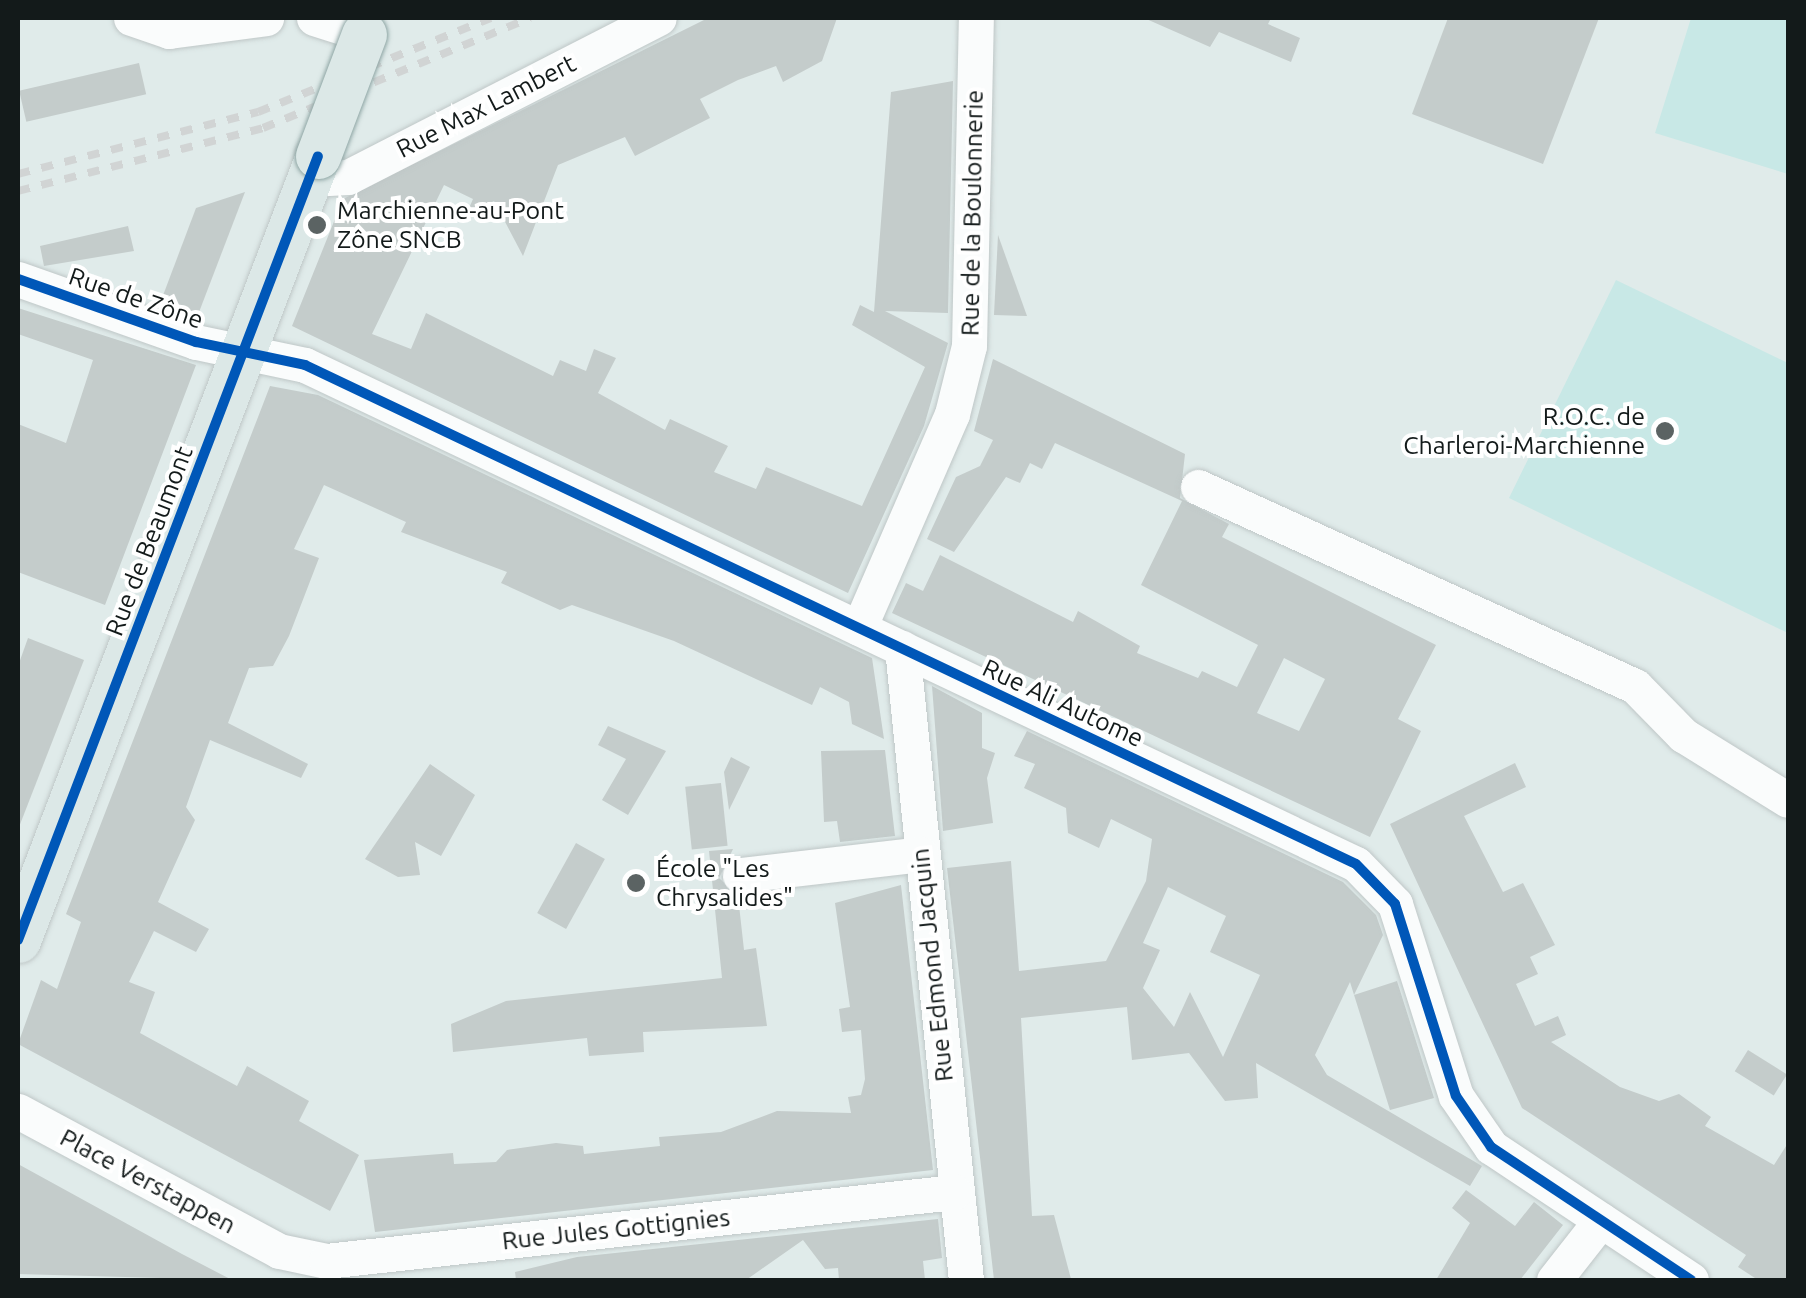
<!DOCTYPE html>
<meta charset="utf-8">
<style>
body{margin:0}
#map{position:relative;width:1806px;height:1298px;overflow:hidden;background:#e0ebea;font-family:Ubuntu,sans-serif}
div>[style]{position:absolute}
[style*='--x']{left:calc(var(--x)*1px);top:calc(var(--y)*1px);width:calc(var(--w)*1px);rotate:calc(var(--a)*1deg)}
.green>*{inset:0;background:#c8e8e6}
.building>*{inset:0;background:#c4cccb;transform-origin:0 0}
.roads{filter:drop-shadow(0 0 2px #bfc7c7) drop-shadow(0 0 2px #bfc7c7)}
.minor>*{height:35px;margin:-17.5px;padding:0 17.5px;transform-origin:17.5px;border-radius:17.5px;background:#fafcfc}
.major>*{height:45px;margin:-22.5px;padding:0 22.5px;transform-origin:22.5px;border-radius:22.5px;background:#dce8e7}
.rail>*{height:8px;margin-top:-4px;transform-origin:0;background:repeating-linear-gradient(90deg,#d1d4d4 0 12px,transparent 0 24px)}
.bridges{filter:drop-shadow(0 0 2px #8fa6a5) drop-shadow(0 0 2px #8fa6a5)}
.major-bridge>*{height:45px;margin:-22.5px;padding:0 22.5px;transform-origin:22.5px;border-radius:22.5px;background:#dce8e7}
.cycleway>*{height:10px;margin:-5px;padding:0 5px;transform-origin:5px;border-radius:5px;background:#0057b8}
.dots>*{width:28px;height:28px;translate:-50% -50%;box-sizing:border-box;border:5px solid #fff;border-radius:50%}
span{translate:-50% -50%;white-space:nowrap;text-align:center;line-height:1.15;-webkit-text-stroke:8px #fff;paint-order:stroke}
.street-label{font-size:25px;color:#131a1a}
.poi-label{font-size:25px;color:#131a1a}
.left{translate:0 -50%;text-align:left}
.right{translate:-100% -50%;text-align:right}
.frame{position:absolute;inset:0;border:20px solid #131a1a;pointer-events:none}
</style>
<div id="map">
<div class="green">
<div style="clip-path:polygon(1691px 18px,1788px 18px,1788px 174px,1655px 133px)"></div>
<div style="clip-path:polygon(1616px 280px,1788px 363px,1788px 633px,1509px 498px)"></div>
</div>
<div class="building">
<div style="clip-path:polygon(708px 18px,837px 18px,822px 61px,783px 82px,776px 66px,738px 80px,700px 99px,710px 118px,635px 156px,625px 137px,558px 165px,523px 256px,494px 201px,466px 215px,473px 199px,444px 185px,372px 334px,411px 349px,426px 313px,553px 376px,560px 360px,586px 371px,594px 349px,616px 358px,598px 393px,665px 430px,670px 419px,728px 446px,714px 472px,756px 489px,766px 467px,862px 506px,925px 367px,852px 325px,860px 305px,874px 312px,891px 92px,953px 81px,948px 313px,885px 311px,948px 343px,924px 426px,848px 593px,292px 326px,343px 199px)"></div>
<div style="clip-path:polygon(1144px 18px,1271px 18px,1268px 24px,1300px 38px,1291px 62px,1219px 32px,1210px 47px)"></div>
<div style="clip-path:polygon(1448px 18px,1599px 18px,1543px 164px,1412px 114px)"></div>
<div style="left:139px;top:63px;width:32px;height:123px;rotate:77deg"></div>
<div style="clip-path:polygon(245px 192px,196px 320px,159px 306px,196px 208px)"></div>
<div style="clip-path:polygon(128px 226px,134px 251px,44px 266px,40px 246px)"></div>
<div style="clip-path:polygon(998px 235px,1027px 316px,994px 315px)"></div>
<div style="clip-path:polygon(18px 308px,196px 365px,105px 605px,18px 572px,18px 424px,66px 443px,93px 360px,18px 334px)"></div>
<div style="clip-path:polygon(evenodd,993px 359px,1185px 454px,1180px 498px,1229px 524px,1222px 537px,1436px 645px,1398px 719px,1421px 731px,1370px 837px,892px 613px,906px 583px,923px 591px,940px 555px,1073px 622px,1078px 611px,1140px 646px,1137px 653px,1198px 678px,1202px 671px,1237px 687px,1258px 645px,1141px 585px,1182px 501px,1055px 443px,1042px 469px,1030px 463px,1020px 483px,1006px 477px,954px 552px,927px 539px,956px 477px,980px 466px,993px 440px,974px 431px,993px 359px,1284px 658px,1325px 679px,1299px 731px,1257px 713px,1284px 658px)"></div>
<div style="clip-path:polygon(270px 386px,318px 395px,872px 658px,884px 739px,852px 724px,849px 702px,820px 687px,812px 705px,674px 641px,572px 605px,560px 610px,501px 583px,507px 572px,401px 532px,406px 522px,324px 485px,294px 549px,319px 558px,289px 636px,273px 666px,249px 668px,228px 723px,308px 764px,301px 778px,210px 740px,186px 807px,195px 820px,158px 902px,209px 929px,196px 952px,154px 931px,129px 982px,155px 992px,140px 1033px,237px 1086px,247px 1066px,309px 1101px,299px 1121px,359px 1155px,330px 1211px,18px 1044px,41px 980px,57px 989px,81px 922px,66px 914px)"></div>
<div style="clip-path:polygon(28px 638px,84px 660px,19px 827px,18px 666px)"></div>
<div style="clip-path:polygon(932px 686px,982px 713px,982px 748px,995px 753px,987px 778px,993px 823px,943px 831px)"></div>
<div style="clip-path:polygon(608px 726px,666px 751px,628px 815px,602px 800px,626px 759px,598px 745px)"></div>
<div style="clip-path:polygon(evenodd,1027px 731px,1343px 882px,1376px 915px,1383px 935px,1354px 995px,1397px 981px,1434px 1098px,1390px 1110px,1350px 982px,1315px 1055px,1327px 1075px,1482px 1166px,1470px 1186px,1256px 1063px,1258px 1098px,1225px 1101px,1189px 1053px,1132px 1060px,1127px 1007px,1021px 1018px,1032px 1216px,1054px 1215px,1071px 1279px,994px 1280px,947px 868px,1011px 861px,1019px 971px,1106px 961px,1146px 881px,1152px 839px,1111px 819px,1099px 848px,1068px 833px,1066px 808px,1024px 788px,1035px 764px,1014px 756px,1027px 731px,1168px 887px,1226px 916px,1210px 952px,1260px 975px,1223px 1057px,1190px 992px,1174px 1027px,1143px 988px,1160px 950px,1143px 943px,1168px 887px)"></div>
<div style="clip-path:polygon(885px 750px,895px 836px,840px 842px,837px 821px,824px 822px,821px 751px)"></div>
<div style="clip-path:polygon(731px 757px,750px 767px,729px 810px,724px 772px)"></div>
<div style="clip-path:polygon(1515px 763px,1526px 787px,1464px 816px,1503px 892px,1523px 883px,1555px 945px,1530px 957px,1538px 974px,1516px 984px,1535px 1026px,1558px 1016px,1566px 1035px,1551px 1042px,1620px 1087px,1659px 1101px,1679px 1094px,1711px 1117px,1705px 1126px,1774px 1165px,1788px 1143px,1788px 1280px,1758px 1280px,1738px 1267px,1746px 1255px,1522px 1108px,1390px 824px)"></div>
<div style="clip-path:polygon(430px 764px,475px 795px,441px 856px,415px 842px,420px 875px,398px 877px,365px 859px)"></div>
<div style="left:721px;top:783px;width:63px;height:36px;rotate:84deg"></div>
<div style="left:576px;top:843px;width:33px;height:80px;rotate:29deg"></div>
<div style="clip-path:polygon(733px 849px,719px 878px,738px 896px,744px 950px,756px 948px,767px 1026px,643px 1032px,644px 1052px,589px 1056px,587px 1038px,453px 1052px,451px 1024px,506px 1001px,722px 978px,709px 851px)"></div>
<div style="clip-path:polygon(901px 885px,933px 1170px,375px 1232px,364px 1160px,453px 1153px,454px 1164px,496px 1162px,507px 1150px,556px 1143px,583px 1146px,584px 1154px,660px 1146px,659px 1137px,721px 1132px,777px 1111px,851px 1113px,848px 1097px,861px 1095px,865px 1079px,861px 1030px,842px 1032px,839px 1009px,850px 1007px,835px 903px)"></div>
<div style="left:1748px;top:1050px;width:46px;height:25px;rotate:32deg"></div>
<div style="clip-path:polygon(18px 1164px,182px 1254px,232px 1280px,18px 1274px)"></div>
<div style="clip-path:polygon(1466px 1190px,1515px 1226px,1534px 1202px,1563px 1225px,1520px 1280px,1436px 1280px,1470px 1223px,1452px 1208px)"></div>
<div style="clip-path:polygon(938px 1219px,942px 1258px,923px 1261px,925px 1280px,839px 1280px,838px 1268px,825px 1269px,803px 1240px,746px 1280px,516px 1280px,515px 1272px,577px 1257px)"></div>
</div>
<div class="roads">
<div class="minor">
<div style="--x:131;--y:18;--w:40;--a:18.9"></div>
<div style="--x:169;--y:31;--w:98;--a:-7.6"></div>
<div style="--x:314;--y:18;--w:52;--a:17.7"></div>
<div style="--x:309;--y:179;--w:39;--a:-3"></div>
<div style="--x:348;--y:177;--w:349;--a:-27.1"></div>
<div style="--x:18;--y:279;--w:189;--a:19.5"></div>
<div style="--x:196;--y:342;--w:111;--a:11.9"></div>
<div style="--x:305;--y:365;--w:1163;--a:25.4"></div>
<div style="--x:1356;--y:864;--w:56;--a:45.7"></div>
<div style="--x:1395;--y:904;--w:201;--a:72.4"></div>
<div style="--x:1456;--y:1096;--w:62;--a:55.5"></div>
<div style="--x:1491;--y:1147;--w:240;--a:33.6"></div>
<div style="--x:1198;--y:487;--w:480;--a:24.5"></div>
<div style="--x:1635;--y:686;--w:69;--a:45.6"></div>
<div style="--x:1683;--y:735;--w:123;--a:31.8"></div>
<div style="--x:859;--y:628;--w:233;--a:-66.5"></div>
<div style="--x:952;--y:414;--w:70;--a:-76"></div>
<div style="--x:969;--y:346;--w:328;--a:-88.8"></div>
<div style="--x:902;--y:648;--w:635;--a:84.22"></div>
<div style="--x:740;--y:875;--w:182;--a:-6.6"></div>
<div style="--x:18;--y:1111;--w:296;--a:28.2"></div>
<div style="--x:279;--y:1251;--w:48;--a:12"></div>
<div style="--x:326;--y:1261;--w:632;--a:-6.27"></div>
<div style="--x:1554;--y:1280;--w:76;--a:-51.9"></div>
</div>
<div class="major">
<div style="--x:18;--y:940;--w:839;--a:-69.06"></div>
</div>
</div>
<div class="rail">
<div style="--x:18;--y:174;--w:248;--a:-14.5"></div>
<div style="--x:258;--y:112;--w:251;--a:-22"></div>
<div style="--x:18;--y:191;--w:253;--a:-14.4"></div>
<div style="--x:263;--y:128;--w:289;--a:-22.4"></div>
</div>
<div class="bridges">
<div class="major-bridge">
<div style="--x:318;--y:156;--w:130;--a:-69.3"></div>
</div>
</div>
<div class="cycleway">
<div style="--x:18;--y:279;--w:189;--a:19.5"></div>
<div style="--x:196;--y:342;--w:111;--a:11.9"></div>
<div style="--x:305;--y:365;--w:1163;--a:25.4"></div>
<div style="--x:1356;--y:864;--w:56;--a:45.7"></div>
<div style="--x:1395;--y:904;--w:201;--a:72.4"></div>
<div style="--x:1456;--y:1096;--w:62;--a:55.5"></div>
<div style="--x:1491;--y:1147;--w:240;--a:33.6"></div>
<div style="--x:18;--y:940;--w:839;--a:-69.06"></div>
</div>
<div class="dots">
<div style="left:317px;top:225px;background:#5b6363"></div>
<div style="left:1665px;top:431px;background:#5b6363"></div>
<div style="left:636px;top:883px;background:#5b6363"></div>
</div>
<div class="street-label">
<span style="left:486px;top:106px;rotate:-27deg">Rue Max Lambert</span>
<span style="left:972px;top:213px;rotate:-89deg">Rue de la Boulonnerie</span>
<span style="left:136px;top:298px;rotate:19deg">Rue de Zône</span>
<span style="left:149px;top:541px;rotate:-69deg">Rue de Beaumont</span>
<span style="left:1063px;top:703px;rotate:25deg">Rue Ali Autome</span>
<span style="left:932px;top:965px;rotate:-96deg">Rue Edmond Jacquin</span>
<span style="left:148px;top:1181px;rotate:28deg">Place Verstappen</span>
<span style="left:616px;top:1229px;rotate:-6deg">Rue Jules Gottignies</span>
</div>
<div class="poi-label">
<span class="left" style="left:337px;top:225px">Marchienne-au-Pont<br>Zône SNCB</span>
<span class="right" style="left:1645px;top:431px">R.O.C. de<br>Charleroi-Marchienne</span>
<span class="left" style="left:656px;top:883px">École "Les<br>Chrysalides"</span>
</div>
<div class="frame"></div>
</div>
